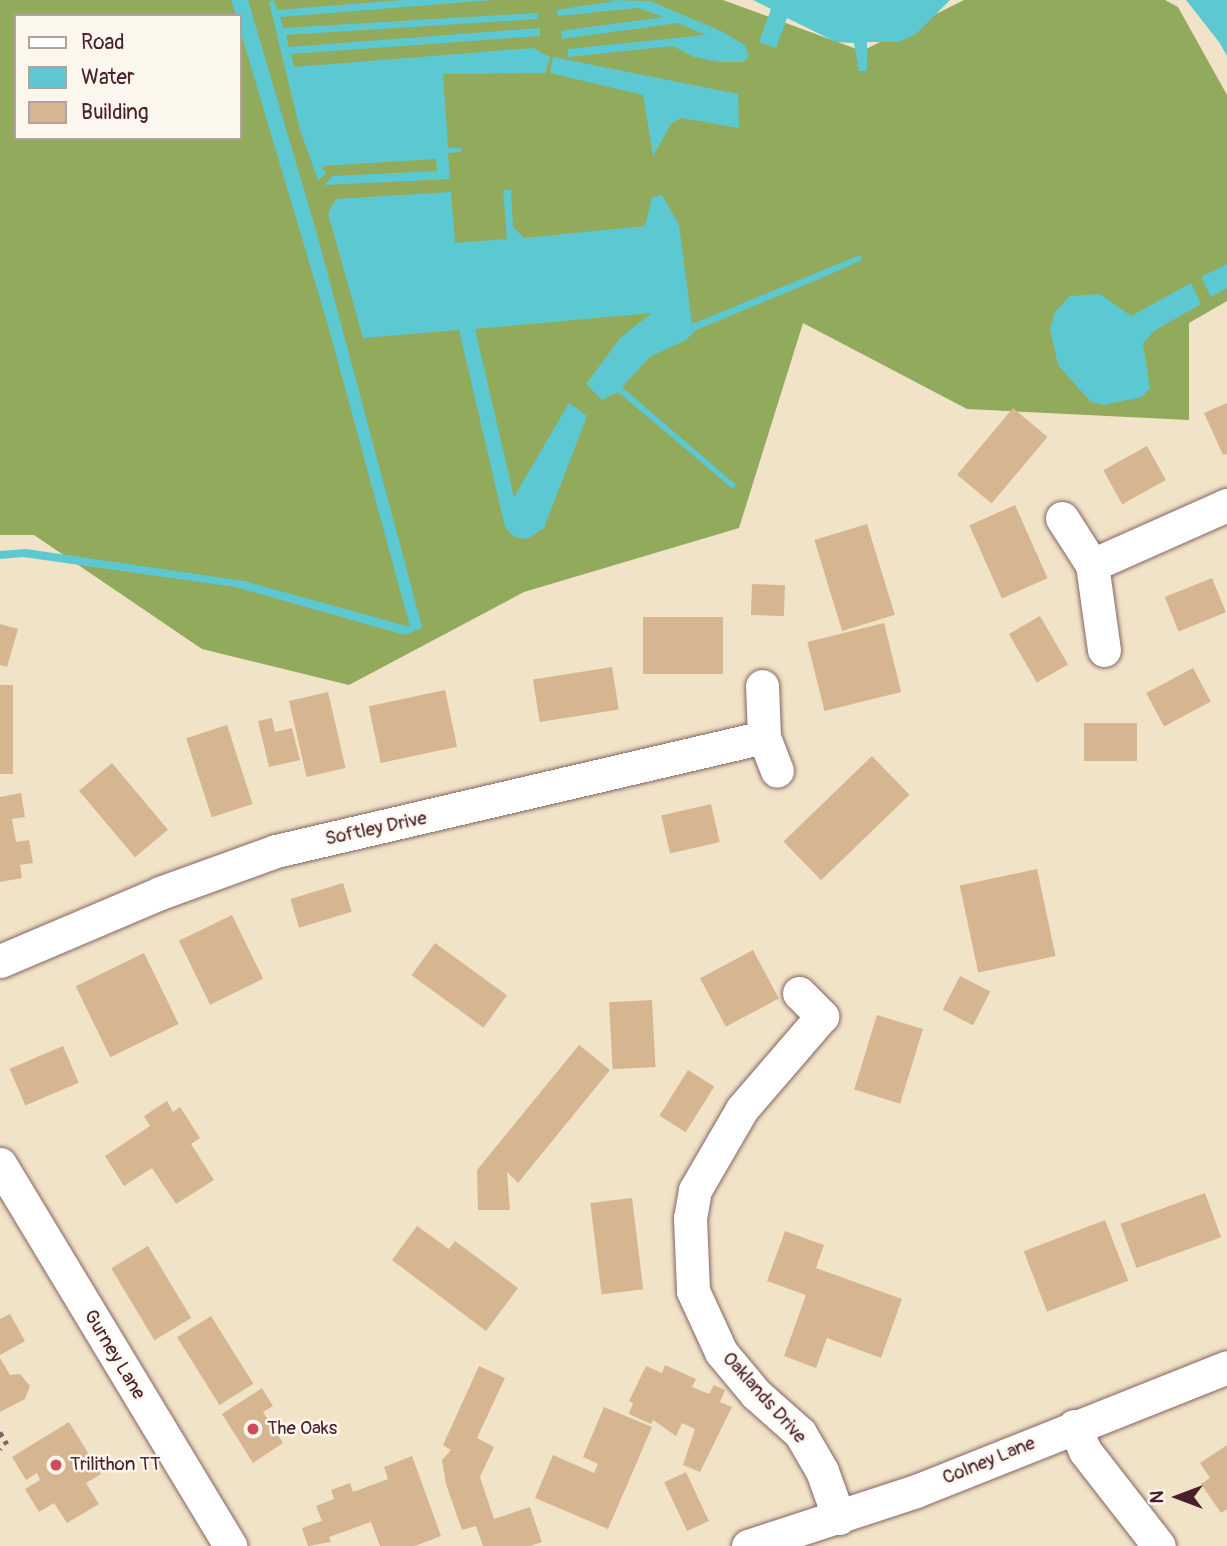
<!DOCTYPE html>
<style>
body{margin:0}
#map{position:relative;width:1227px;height:1546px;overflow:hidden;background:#f1e3c7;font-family:Pangolin,sans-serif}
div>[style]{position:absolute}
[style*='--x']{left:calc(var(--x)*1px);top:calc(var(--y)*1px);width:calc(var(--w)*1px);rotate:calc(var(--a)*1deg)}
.forest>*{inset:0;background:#91aa5c}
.water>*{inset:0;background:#5cc9d2}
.building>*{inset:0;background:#d6b691;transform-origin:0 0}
.path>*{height:4.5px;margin-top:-2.25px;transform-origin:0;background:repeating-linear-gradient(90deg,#846462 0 5px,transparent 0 10px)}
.roads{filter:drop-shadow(0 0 2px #846462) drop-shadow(0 0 2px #846462)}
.minor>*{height:33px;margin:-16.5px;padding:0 16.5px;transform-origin:16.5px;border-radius:16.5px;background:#fff}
.dots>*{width:19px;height:19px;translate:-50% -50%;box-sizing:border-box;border:4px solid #fbf7ec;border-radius:50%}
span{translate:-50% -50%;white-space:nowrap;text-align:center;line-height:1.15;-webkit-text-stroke:5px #fbf7ec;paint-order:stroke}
.street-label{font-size:19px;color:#4a1f2b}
.poi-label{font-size:19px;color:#4a1f2b}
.left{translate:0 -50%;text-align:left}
.legend{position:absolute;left:14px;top:14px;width:228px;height:126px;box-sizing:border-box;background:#fbf7ec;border:2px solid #b4a19f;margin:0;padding:9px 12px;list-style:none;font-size:21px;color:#4a1f2b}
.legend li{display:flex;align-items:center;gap:14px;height:35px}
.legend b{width:35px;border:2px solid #b4a19f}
.north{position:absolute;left:1143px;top:1462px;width:70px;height:70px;-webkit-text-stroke:5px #fbf7ec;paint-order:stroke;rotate:270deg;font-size:19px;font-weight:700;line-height:28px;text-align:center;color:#4a1f2b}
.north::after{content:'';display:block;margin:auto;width:24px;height:32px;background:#4a1f2b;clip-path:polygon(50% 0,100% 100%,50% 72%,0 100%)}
</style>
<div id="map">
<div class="forest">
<div style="clip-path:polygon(evenodd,0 0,723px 0,862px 51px,964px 0,1165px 0,1178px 7px,1227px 95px,1227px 301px,1189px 323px,1189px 420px,967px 409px,803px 323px,739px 528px,524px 592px,349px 685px,202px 649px,34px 535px,0 535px,0 0,16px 16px,240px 16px,240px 138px,16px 138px,16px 16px)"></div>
</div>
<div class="water">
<div style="clip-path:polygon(231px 0,248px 0,315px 227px,421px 623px,422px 628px,405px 635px,235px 587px,23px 557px,0 559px,0 551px,26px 549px,244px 581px,410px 627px,329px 329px,240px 30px,240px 16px,236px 16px)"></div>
<div style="clip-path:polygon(274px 0,277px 10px,403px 0,493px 0,280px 17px,283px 28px,537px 13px,538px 19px,286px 35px,289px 47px,540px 28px,540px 36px,291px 54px,294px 67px,533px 48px,550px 57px,545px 73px,443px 74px,448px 148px,461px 148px,461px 152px,448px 153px,450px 179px,325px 185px,332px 176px,437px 171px,436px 159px,322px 166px,326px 174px,318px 180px,300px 130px,269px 2px)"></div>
<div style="clip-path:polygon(605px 0,650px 1px,721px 31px,745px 45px,749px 56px,743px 62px,720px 62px,694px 57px,673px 46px,568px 57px,568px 49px,706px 35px,678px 23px,562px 39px,561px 31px,664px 17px,638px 8px,558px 16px,556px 10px,616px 1px)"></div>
<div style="clip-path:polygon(753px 0,950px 0,916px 34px,899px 42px,867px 42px,867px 71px,859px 71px,854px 43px,836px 42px,787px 18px,776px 48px,759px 42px,771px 9px)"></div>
<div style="clip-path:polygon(1186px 0,1227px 0,1227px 56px,1219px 42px)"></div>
<div style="clip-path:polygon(553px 57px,738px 94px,739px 128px,681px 118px,671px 124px,653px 156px,643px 95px,550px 73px)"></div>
<div style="clip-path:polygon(503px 190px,511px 190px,513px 227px,524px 238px,645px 226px,652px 197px,662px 195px,679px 225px,692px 324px,860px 255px,862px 260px,817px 280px,696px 330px,686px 340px,650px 357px,622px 387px,736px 485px,733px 489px,618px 392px,602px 400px,586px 384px,621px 337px,652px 313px,475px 329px,514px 497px,569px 403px,587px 416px,544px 528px,527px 539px,514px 537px,505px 527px,459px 330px,363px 338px,328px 213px,336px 199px,451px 192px,455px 243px,507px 239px)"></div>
<div style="clip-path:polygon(1227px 264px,1227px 288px,1211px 297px,1201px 277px)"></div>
<div style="clip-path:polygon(1191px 283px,1201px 304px,1154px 331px,1143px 344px,1150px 388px,1142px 397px,1104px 405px,1091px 402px,1058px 365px,1050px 328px,1055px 312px,1070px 296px,1100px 294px,1131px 316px)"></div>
</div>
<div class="building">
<div style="clip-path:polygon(1227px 403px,1227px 454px,1223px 455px,1204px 413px)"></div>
<div style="left:1013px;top:408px;width:45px;height:87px;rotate:40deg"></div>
<div style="left:1147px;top:446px;width:39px;height:50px;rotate:61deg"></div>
<div style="left:1015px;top:505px;width:80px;height:50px;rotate:66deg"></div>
<div style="left:867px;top:524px;width:95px;height:55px;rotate:73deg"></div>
<div style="left:1212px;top:578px;width:37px;height:51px;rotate:68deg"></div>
<div style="left:752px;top:584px;width:33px;height:31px;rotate:2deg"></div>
<div style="left:1040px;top:616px;width:56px;height:36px;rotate:60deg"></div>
<div style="left:643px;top:617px;width:80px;height:57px"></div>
<div style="left:884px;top:623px;width:71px;height:79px;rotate:76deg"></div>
<div style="clip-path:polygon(0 624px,18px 629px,7px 667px,0 665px)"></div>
<div style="left:612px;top:667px;width:43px;height:80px;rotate:81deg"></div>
<div style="left:1193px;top:668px;width:38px;height:53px;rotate:62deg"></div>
<div style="left:0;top:685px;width:13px;height:89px"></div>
<div style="left:445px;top:690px;width:58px;height:78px;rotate:78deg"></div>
<div style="left:328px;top:692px;width:78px;height:40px;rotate:77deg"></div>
<div style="clip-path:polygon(272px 718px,275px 732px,292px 728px,300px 760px,269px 767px,258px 721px)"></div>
<div style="left:1084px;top:723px;width:53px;height:38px"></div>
<div style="left:227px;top:725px;width:83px;height:43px;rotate:72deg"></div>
<div style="left:872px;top:756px;width:54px;height:123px;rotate:46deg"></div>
<div style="left:112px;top:763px;width:87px;height:43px;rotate:50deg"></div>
<div style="clip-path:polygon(21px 793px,25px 817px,12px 819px,16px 842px,29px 840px,33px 863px,20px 865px,22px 878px,0 882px,0 797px)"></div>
<div style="left:711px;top:804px;width:39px;height:51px;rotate:77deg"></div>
<div style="left:1037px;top:869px;width:89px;height:79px;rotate:78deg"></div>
<div style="left:343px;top:883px;width:30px;height:55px;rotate:73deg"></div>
<div style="left:232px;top:915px;width:71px;height:59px;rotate:64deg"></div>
<div style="left:435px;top:943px;width:89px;height:40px;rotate:36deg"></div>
<div style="left:753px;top:950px;width:55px;height:60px;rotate:62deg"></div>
<div style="left:144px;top:953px;width:79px;height:76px;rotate:64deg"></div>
<div style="left:960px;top:976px;width:34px;height:38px;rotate:27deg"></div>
<div style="left:652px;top:1000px;width:67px;height:43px;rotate:87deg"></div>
<div style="left:877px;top:1015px;width:48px;height:78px;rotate:17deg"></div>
<div style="clip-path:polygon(579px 1045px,610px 1070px,518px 1183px,507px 1172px,510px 1210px,478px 1210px,477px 1170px)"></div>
<div style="left:63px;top:1046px;width:40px;height:58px;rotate:67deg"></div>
<div style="left:688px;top:1070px;width:31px;height:54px;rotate:32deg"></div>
<div style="clip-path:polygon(167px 1101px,173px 1112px,180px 1107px,200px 1138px,191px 1144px,214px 1180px,176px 1204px,152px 1168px,124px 1186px,105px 1156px,150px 1126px,144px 1116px)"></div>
<div style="left:1205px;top:1193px;width:47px;height:90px;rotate:70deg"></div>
<div style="left:632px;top:1198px;width:92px;height:42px;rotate:83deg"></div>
<div style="left:1105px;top:1220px;width:65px;height:87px;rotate:69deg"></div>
<div style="clip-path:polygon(417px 1226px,449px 1249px,455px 1241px,518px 1288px,486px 1331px,392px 1260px)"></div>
<div style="clip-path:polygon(785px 1231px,824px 1245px,816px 1268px,902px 1299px,881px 1358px,827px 1338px,816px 1368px,784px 1356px,806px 1295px,767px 1281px)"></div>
<div style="left:148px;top:1246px;width:84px;height:43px;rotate:59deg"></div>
<div style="clip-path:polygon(10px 1314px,25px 1341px,0 1355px,0 1319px)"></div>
<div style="left:211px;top:1316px;width:80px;height:40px;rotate:58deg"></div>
<div style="clip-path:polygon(0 1358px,10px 1375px,20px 1374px,30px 1386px,25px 1399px,0 1412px)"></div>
<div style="clip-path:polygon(665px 1365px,696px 1379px,692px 1387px,709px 1394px,714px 1385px,725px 1390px,720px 1402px,732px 1407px,700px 1472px,683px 1465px,695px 1429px,682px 1423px,676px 1436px,653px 1420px,651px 1424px,629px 1414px,633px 1403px,629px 1401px,646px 1366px,662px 1373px)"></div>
<div style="clip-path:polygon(479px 1366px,505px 1378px,477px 1438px,494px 1447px,480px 1477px,494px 1519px,530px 1507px,542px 1542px,530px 1546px,483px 1546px,476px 1526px,462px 1530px,446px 1484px,442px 1460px,451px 1450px,443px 1445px)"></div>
<div style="clip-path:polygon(262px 1388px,273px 1406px,263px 1412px,283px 1443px,253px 1463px,222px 1414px)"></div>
<div style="clip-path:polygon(604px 1407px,652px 1427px,608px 1529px,535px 1498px,553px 1455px,594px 1473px,598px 1464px,583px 1457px)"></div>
<div style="clip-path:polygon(69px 1422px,101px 1474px,86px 1483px,99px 1504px,67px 1523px,54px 1503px,39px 1512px,25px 1489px,40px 1480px,37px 1473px,26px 1480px,12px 1457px)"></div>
<div style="clip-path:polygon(1227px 1445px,1227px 1509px,1221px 1513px,1201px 1484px,1210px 1478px,1200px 1463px)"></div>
<div style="clip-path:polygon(412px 1456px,441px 1536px,415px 1546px,380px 1546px,371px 1522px,329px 1537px,331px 1542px,308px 1546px,302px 1528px,322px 1521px,316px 1506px,334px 1499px,331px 1490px,350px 1483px,353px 1492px,388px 1479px,384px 1467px)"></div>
<div style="left:686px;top:1472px;width:54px;height:24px;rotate:65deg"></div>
</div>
<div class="path">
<div style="--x:0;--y:1432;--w:14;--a:60"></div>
<div style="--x:0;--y:1449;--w:1;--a:-45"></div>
</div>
<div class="roads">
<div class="minor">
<div style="--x:1062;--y:518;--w:56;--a:57.4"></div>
<div style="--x:1104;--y:650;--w:86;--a:-98"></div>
<div style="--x:1092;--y:565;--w:148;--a:-24"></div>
<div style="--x:764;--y:737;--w:36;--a:69"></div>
<div style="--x:0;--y:961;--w:174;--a:-23"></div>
<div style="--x:160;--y:893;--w:123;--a:-19.9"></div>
<div style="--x:276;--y:851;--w:501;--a:-13.15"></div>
<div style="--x:764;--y:737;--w:51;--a:-92.2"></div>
<div style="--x:799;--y:993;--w:33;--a:45"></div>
<div style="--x:822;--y:1016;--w:123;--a:130.7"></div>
<div style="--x:742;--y:1109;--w:94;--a:120.1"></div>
<div style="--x:695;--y:1190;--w:28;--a:100"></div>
<div style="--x:690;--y:1218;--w:73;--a:87.6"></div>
<div style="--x:693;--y:1291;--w:67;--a:65.3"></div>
<div style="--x:721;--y:1352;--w:55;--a:50.2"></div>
<div style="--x:756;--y:1394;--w:59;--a:41.6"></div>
<div style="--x:800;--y:1433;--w:44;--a:59.9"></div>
<div style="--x:822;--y:1471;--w:50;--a:70.1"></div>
<div style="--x:0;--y:1164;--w:446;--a:58.9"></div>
<div style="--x:1074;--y:1426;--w:27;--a:66"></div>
<div style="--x:1085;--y:1451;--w:120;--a:52.1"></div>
<div style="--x:748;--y:1546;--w:177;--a:-18.1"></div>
<div style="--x:916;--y:1491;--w:335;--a:-21.7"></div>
</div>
</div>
<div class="dots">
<div style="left:253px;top:1429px;background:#d1495b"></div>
<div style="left:56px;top:1465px;background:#d1495b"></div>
</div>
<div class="street-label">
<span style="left:376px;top:829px;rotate:-12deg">Softley Drive</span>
<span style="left:114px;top:1355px;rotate:59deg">Gurney Lane</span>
<span style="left:764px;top:1398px;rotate:48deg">Oaklands Drive</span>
<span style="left:989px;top:1461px;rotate:-22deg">Colney Lane</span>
</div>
<div class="poi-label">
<span class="left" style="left:267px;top:1429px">The Oaks</span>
<span class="left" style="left:70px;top:1465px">Trilithon TT</span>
</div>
<ul class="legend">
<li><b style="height:9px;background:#fff"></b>Road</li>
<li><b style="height:19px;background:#5cc9d2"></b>Water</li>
<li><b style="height:19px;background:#d6b691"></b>Building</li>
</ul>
<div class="north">N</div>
</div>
